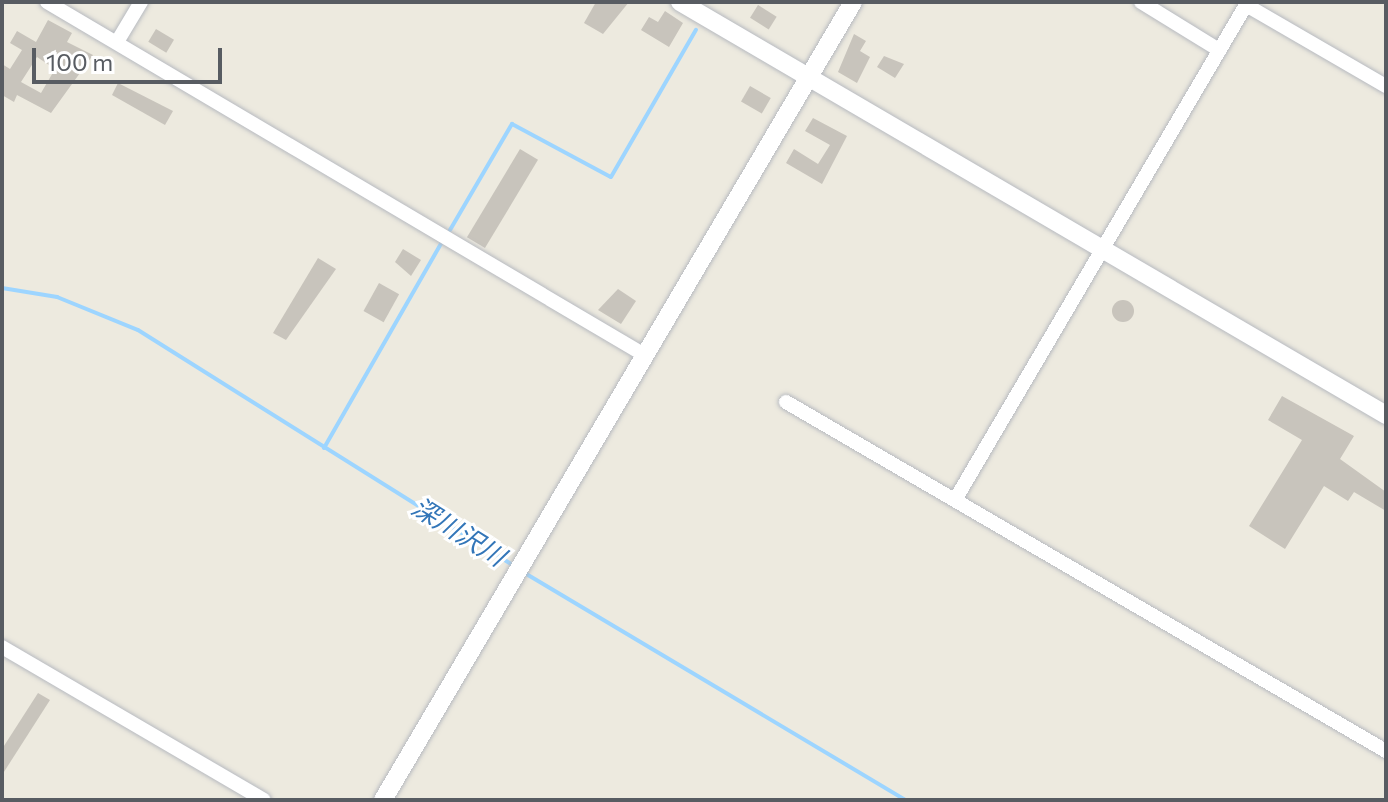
<!DOCTYPE html>
<meta charset="utf-8">
<style>
body{margin:0}
#map{position:relative;width:1388px;height:802px;overflow:hidden;background:#edeadf;font-family:Commissioner,"Noto Sans JP",sans-serif}
div>[style]{position:absolute}
[style*='--x']{left:calc(var(--x)*1px);top:calc(var(--y)*1px);width:calc(var(--w)*1px);rotate:calc(var(--a)*1deg)}
.stream>*{height:4px;margin:-2px;padding:0 2px;transform-origin:2px;border-radius:2px;background:#9dd5ff}
.building>*{inset:0;background:#c8c4bc;transform-origin:0 0}
.round{border-radius:50%}
.roads{filter:drop-shadow(0 0 2px #b7bac0) drop-shadow(0 0 2px #b7bac0)}
.street>*{height:14px;margin:-7px;padding:0 7px;transform-origin:7px;border-radius:7px;background:#fff}
.secondary>*{height:18px;margin:-9px;padding:0 9px;transform-origin:9px;border-radius:9px;background:#fff}
span{translate:-50% -50%;white-space:nowrap;text-align:center;line-height:1.15;-webkit-text-stroke:6px #fff;paint-order:stroke}
.water-label{font-size:26px;color:#3376b8;font-style:italic}
.frame{position:absolute;inset:0;border:4px solid #585c62;pointer-events:none}
.scale{position:absolute;left:32px;top:48px;width:190px;height:36px;box-sizing:border-box;border:4px solid #585c62;border-top:0;padding-left:10px;font-size:24px;line-height:28px;white-space:nowrap;color:#585c62;-webkit-text-stroke:6px #fff;paint-order:stroke}
</style>
<div id="map">
<div class="stream">
<div style="--x:450;--y:230;--w:123;--a:-59.7"></div>
<div style="--x:512;--y:124;--w:112;--a:28.2"></div>
<div style="--x:611;--y:177;--w:170;--a:-60"></div>
<div style="--x:2;--y:288;--w:56;--a:9.3"></div>
<div style="--x:57;--y:297;--w:87;--a:22.2"></div>
<div style="--x:138;--y:330;--w:446;--a:32.1"></div>
<div style="--x:324;--y:448;--w:237;--a:-60.2"></div>
<div style="--x:523;--y:572;--w:446;--a:30.8"></div>
</div>
<div class="building">
<div style="clip-path:polygon(596px 2px,629px 2px,603px 34px,584px 23px)"></div>
<div style="left:758px;top:5px;width:22px;height:15px;rotate:32deg"></div>
<div style="clip-path:polygon(665px 11px,683px 23px,669px 47px,641px 30px,649px 17px,658px 22px)"></div>
<div style="clip-path:polygon(evenodd,48px 20px,72px 33px,67px 42px,93px 55px,51px 113px,17px 95px,14px 102px,2px 95px,2px 64px,10px 69px,22px 50px,10px 43px,17px 31px,36px 42px,48px 20px,37px 57px,55px 69px,41px 93px,21px 82px,37px 57px)"></div>
<div style="left:156px;top:29px;width:21px;height:15px;rotate:31deg"></div>
<div style="clip-path:polygon(854px 34px,866px 41px,860px 51px,870px 57px,857px 83px,838px 72px)"></div>
<div style="clip-path:polygon(884px 56px,904px 64px,895px 78px,877px 67px)"></div>
<div style="clip-path:polygon(118px 83px,173px 111px,165px 125px,112px 95px)"></div>
<div style="left:750px;top:86px;width:24px;height:18px;rotate:30deg"></div>
<div style="clip-path:polygon(813px 118px,847px 136px,822px 184px,786px 163px,794px 149px,818px 164px,830px 145px,805px 131px)"></div>
<div style="left:520px;top:149px;width:21px;height:103px;rotate:31deg"></div>
<div style="clip-path:polygon(403px 249px,421px 260px,411px 276px,395px 262px)"></div>
<div style="clip-path:polygon(318px 258px,336px 269px,286px 340px,273px 333px)"></div>
<div style="left:379px;top:283px;width:23px;height:32px;rotate:29deg"></div>
<div style="clip-path:polygon(618px 289px,636px 301px,621px 324px,598px 310px)"></div>
<div class="round" style="left:1112px;top:300px;width:22px;height:22px"></div>
<div style="clip-path:polygon(1282px 396px,1354px 436px,1340px 459px,1386px 492px,1386px 511px,1354px 492px,1348px 501px,1324px 486px,1285px 549px,1249px 526px,1302px 440px,1268px 420px)"></div>
<div style="clip-path:polygon(38px 693px,50px 700px,2px 775px,2px 749px)"></div>
</div>
<div class="roads">
<div class="street">
<div style="--x:47;--y:2;--w:696;--a:30.58"></div>
<div style="--x:1141;--y:2;--w:92;--a:31.6"></div>
<div style="--x:117;--y:42;--w:47;--a:-59"></div>
<div style="--x:786;--y:402;--w:694;--a:30.19"></div>
<div style="--x:955;--y:500;--w:574;--a:-59.55"></div>
<div style="--x:1246;--y:5;--w:162;--a:30.1"></div>
<div style="--x:2;--y:647;--w:303;--a:30.3"></div>
</div>
<div class="secondary">
<div style="--x:680;--y:2;--w:818;--a:30.33"></div>
<div style="--x:383;--y:800;--w:926;--a:-59.5"></div>
</div>
</div>
<div class="water-label">
<span style="left:459px;top:531px;rotate:32deg">深川沢川</span>
</div>
<div class="frame"></div>
<div class="scale">100 m</div>
</div>
